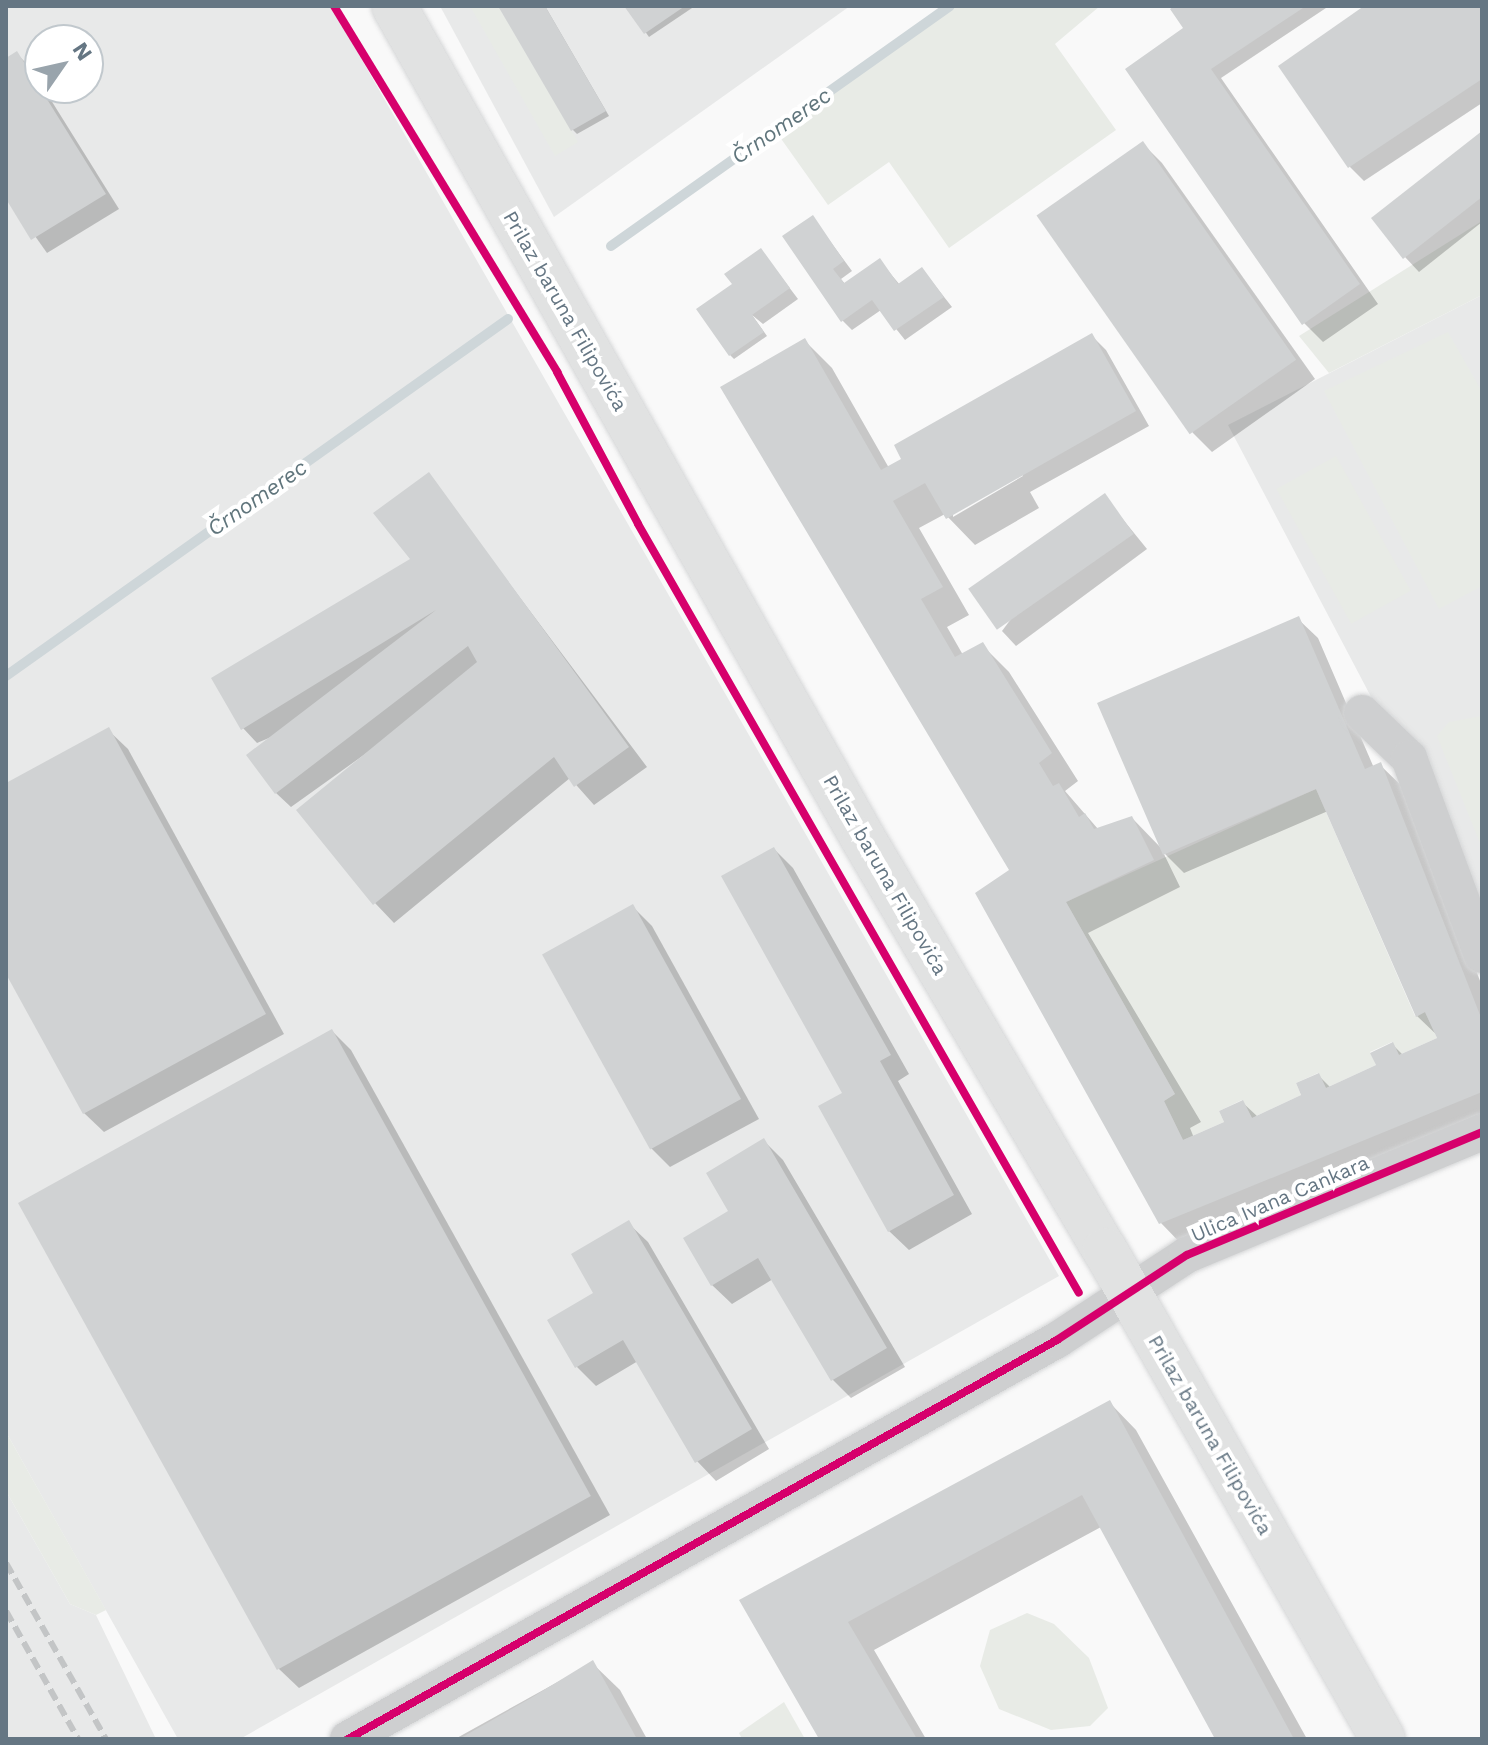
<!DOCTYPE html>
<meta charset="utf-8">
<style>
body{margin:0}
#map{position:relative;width:1488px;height:1745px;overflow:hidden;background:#f9f9f9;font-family:"Work Sans",sans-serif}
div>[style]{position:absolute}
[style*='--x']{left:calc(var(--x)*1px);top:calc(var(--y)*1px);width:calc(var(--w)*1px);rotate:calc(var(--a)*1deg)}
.built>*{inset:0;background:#e8e9e9}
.green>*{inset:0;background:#e8ebe6;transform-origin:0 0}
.shadow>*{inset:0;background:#0003}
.stream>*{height:10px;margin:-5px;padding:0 5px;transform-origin:5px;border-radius:5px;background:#ced6d9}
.building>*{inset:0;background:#d0d2d3;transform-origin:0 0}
.roads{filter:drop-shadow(0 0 2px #d5d6d7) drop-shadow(0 0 2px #d5d6d7)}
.street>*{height:36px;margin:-18px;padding:0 18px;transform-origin:18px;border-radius:18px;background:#cecfd0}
.secondary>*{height:44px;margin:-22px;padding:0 22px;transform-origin:22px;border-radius:22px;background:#e1e2e2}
.rail>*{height:6px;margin-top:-3px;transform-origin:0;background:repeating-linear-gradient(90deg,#c3c5c6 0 12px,transparent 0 18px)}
.cycleway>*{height:8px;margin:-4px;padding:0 4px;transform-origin:4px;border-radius:4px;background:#d6006c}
span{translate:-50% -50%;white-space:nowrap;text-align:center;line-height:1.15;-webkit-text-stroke:8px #fff;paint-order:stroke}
.street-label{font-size:20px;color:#657683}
.water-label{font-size:22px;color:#60757c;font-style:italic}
.frame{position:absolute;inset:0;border:8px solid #657683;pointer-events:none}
.north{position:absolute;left:24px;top:24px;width:80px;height:80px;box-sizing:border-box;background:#fff;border:2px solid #c1c8cd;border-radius:50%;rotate:56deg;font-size:22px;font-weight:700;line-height:32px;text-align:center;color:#657683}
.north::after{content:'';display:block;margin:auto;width:28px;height:36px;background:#99a4ac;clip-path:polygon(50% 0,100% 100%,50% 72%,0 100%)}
</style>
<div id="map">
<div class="built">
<div style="clip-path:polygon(evenodd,6px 6px,331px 6px,1059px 1276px,240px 1739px,178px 1739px,6px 1432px,6px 6px,40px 40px,88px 40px,88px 88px,40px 88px,40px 40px)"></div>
<div style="clip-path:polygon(440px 6px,850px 6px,554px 217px)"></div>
<div style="clip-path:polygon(1482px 295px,1482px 922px,1419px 788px,1228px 425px)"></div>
<div style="clip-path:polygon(6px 1491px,70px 1604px,96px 1615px,156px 1739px,6px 1739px)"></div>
</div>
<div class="green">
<div style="clip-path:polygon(470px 6px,498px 6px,578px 142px,555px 156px)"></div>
<div style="clip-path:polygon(956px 6px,1100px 6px,1055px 44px,1116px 130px,949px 248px,889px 162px,828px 205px,777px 133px)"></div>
<div style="clip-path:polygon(1482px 221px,1482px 295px,1329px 373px,1299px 336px)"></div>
<div style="clip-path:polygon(1448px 332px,1482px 392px,1482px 586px,1439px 609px,1324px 391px)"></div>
<div style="left:1336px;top:456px;width:154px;height:68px;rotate:61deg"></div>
<div style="clip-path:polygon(1482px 716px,1482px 848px,1437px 736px,1449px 722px)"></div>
<div style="clip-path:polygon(1316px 789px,1415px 1016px,1425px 1012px,1437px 1038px,1399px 1055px,1392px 1042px,1370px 1052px,1376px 1065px,1326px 1088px,1318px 1073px,1296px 1083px,1301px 1095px,1252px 1118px,1242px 1100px,1219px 1111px,1224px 1122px,1183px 1140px,1164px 1101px,1175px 1094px,1066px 902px)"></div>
<div style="clip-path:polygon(6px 1432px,106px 1610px,96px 1615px,70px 1604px,6px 1491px)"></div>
<div style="clip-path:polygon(1027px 1613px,1054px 1624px,1089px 1658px,1108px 1708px,1090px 1726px,1051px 1730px,999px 1709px,980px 1666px,990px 1630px)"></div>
<div style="clip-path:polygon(784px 1702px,805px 1739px,742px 1739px,739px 1733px)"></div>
</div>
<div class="shadow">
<div style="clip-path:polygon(500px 6px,545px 6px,609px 116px,577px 134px,573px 130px)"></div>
<div style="clip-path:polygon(627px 6px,695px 6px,649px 37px)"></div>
<div style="clip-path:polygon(1178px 6px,1329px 6px,1221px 78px,1378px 304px,1323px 342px,1304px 323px)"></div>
<div style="clip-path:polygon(1367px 6px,1482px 6px,1482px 103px,1364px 181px,1350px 167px)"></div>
<div style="clip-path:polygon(17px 54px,31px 68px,119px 209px,47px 253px,6px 195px,6px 60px)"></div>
<div style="clip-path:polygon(1482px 134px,1482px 222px,1419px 272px,1405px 257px)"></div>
<div style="clip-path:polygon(1143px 144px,1162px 163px,1315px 379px,1212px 452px,1193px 433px,1040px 217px)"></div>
<div style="clip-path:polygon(813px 218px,852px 271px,841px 279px,846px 285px,880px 261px,900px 285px,922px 269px,952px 307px,905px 340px,881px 310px,852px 330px,843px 321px)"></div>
<div style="clip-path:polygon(761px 250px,798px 299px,763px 324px,752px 315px,767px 336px,734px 359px,730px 355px)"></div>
<div style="clip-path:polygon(evenodd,1092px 336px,1106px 350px,1149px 426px,1030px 492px,1039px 508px,975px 545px,945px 514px,919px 528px,969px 615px,947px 627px,963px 655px,982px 645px,1009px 672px,1078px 781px,1065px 791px,1098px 829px,1132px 818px,1163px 850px,1298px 619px,1318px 638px,1374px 768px,1380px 765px,1408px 792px,1482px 986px,1482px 1131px,1188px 1251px,1161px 1223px,1056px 1037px,1012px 871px,805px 341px,832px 368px,889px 468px,1092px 336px,1021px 473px,1023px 476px,953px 517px,953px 513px,1021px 473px,1092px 336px,1328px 811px,1417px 1016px,1440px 1038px,1403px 1055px,1392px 1044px,1378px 1066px,1331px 1088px,1318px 1075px,1304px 1096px,1258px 1117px,1242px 1102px,1227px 1122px,1194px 1138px,1190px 1128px,1201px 1122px,1088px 933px,1180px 887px,1163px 852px,1184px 873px,1328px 811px)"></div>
<div style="clip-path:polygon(428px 475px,647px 767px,594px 805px,570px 778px,394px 923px,375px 903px,389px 737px,291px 807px,276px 793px,276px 735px,257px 743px,243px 728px,413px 560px)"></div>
<div style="clip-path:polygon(1104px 496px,1147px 549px,1016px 646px,1002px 631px)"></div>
<div style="clip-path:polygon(108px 730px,128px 749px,284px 1034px,104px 1132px,84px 1113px,6px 970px,6px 786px)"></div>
<div style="clip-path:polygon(774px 849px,793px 868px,909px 1074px,898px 1081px,972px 1214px,909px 1250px,889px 1231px)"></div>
<div style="clip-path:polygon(633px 907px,652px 926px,759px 1119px,670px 1167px,651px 1148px)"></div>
<div style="clip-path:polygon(332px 1031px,351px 1050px,610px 1515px,299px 1688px,279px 1669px)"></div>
<div style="clip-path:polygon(764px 1141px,783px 1160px,905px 1367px,851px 1398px,832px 1379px,773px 1279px,732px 1304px,712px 1285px,731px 1212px)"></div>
<div style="clip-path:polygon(628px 1223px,648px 1242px,769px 1449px,716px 1481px,697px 1461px,638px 1361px,596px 1386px,577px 1367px,596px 1294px)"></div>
<div style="clip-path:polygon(1109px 1402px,1136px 1430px,1307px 1739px,1218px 1739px,1101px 1527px,874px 1650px,926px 1739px,822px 1739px,742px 1601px)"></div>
<div style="clip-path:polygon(592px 1663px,620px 1690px,647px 1739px,455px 1739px)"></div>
</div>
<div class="stream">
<div style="--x:611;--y:246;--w:415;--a:-35.3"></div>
<div style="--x:6;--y:676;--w:616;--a:-35.42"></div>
</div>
<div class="building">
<div style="clip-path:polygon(498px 6px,545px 6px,606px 111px,571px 131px)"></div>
<div style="clip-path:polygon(624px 6px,685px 6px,644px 34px)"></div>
<div style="clip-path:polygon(1174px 6px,1306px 6px,1211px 69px,1360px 284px,1302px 325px,1125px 69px,1183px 28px,1170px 9px)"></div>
<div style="clip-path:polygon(1364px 6px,1482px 6px,1482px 79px,1348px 168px,1278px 66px)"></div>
<div style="clip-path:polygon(17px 51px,106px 194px,31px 240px,6px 199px,6px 58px)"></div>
<div style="clip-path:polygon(1482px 131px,1482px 197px,1403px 259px,1371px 218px)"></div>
<div style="left:1143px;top:141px;width:267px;height:130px;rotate:55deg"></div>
<div style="clip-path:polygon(813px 215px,844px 261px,833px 269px,844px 283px,880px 258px,898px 284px,922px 267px,944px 297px,894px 331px,872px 300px,841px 322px,782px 236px)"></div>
<div style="clip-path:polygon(761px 248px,790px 288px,752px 315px,764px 332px,729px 356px,696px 309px,732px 284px,724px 274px)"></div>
<div style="clip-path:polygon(1092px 333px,1136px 411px,946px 519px,925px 483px,893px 501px,943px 587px,921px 599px,955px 657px,983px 642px,1052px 753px,1039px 763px,1053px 786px,1059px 783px,1079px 817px,1085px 813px,1094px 829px,1132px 816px,1154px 860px,1066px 902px,1175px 1094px,1164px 1101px,1183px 1140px,1224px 1122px,1219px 1111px,1243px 1100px,1252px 1118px,1301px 1095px,1296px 1083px,1319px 1073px,1326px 1088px,1376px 1065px,1370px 1053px,1393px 1042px,1399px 1055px,1437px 1038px,1425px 1012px,1416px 1017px,1316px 789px,1163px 855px,1097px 703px,1299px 616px,1365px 769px,1381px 762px,1482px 1020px,1482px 1092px,1159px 1224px,975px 893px,1009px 870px,720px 387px,805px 338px,881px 470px,901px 459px,894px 445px)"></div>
<div style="clip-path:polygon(429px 472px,629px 747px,574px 787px,554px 757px,373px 905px,296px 810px,477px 662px,468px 646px,275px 794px,246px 755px,436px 610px,241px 730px,211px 678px,410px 559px,373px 513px)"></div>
<div style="left:1105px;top:493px;width:50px;height:167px;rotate:55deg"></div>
<div style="clip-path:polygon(109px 727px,266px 1014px,83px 1114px,6px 974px,6px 783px)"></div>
<div style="clip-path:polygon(774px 847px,891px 1055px,880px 1061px,954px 1195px,888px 1232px,818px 1106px,842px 1093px,721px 876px)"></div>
<div style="left:633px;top:904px;width:223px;height:104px;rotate:61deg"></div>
<div style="left:332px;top:1029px;width:534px;height:359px;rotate:61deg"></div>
<div style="clip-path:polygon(764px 1138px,887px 1348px,831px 1381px,758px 1258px,711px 1286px,683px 1238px,728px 1211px,706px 1173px)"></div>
<div style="clip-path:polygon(629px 1220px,752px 1429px,695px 1463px,623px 1340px,575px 1368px,547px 1320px,593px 1293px,571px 1254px)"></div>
<div style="clip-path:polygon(1110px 1400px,1294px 1739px,1215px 1739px,1082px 1495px,848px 1622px,917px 1739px,819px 1739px,739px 1600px)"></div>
<div style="clip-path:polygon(593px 1660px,637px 1739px,459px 1739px,531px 1698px)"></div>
</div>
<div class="roads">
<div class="street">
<div style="--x:1362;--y:713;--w:65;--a:43.8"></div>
<div style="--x:1409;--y:758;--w:210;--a:69.7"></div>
<div style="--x:348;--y:1739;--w:814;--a:-29.37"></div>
<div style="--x:1057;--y:1340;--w:155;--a:-33.2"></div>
<div style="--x:1187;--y:1255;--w:320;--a:-22.6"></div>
</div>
<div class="secondary">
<div style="--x:394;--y:6;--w:957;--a:60.6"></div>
<div style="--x:864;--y:840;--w:476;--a:59.6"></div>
<div style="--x:1105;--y:1250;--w:562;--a:60.38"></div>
</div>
</div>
<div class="rail">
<div style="--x:6;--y:1563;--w:202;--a:60.4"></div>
<div style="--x:6;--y:1611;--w:147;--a:60.6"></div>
</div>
<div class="cycleway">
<div style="--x:334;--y:6;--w:429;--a:58.6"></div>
<div style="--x:557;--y:372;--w:172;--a:61.9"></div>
<div style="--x:638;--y:524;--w:886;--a:60.17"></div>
<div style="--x:348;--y:1739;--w:814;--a:-29.37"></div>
<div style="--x:1057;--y:1340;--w:155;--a:-33.2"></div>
<div style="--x:1187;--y:1255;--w:320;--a:-22.6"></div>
</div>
<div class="street-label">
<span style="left:565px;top:311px;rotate:60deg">Prilaz baruna Filipovića</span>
<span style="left:885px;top:875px;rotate:60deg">Prilaz baruna Filipovića</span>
<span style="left:1280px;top:1199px;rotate:-23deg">Ulica Ivana Cankara</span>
<span style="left:1210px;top:1435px;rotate:60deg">Prilaz baruna Filipovića</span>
</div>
<div class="water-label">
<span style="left:781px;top:126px;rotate:-35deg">Črnomerec</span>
<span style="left:257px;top:498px;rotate:-35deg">Črnomerec</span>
</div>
<div class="frame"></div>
<div class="north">N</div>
</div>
